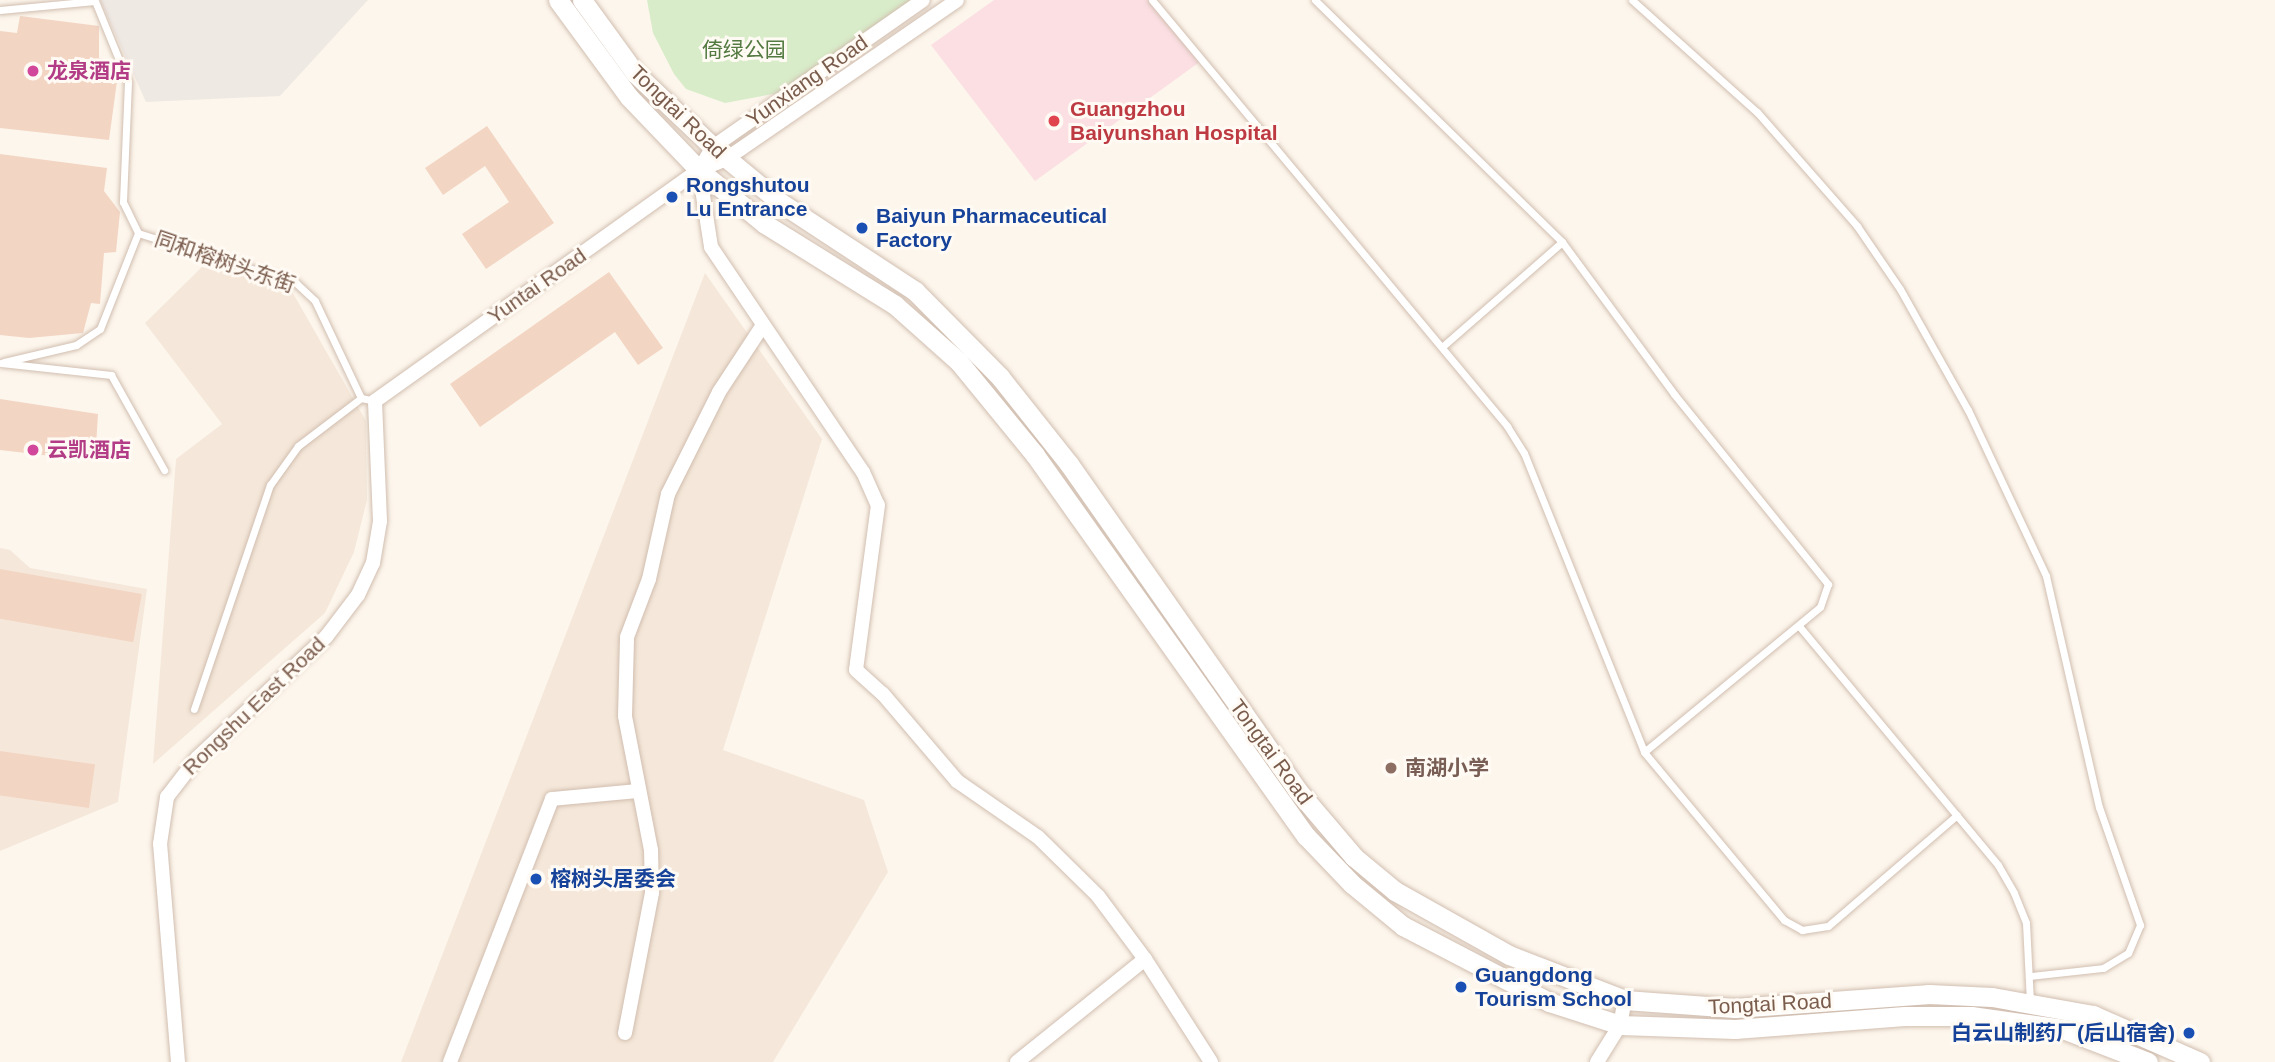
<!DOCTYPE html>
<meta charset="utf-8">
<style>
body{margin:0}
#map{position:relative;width:2275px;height:1062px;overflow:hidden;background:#fdf6ec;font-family:Arial,"Noto Sans SC",sans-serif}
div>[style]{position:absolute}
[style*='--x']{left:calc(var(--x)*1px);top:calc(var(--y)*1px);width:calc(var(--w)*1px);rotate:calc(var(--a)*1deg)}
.residential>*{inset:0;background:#f5e8da}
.industrial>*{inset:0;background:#efe9e4}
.medical>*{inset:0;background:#fbdfe3}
.green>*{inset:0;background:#d8ecc9}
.building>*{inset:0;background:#f3d5c3;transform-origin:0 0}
.roads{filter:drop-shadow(0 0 2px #d1beb0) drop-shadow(0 0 2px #d1beb0)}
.lane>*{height:7px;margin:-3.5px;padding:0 3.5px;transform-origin:3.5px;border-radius:3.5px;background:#fff}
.street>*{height:14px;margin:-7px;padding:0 7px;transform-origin:7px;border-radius:7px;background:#fff}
.secondary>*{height:19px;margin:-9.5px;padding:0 9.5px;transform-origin:9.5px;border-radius:9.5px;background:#fff}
.dots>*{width:19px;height:19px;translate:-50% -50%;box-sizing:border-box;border:4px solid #fffaf3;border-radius:50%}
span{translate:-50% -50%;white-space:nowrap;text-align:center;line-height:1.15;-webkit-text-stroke:6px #fffaf3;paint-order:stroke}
.park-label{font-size:21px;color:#537a41}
.hotel-label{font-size:21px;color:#b23c85;font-weight:700}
.left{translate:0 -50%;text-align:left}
.street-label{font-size:21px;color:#7a5c4d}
.health-label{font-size:21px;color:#be3a42;font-weight:700}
.transit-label{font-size:21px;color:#164399;font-weight:700}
.right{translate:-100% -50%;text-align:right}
.education-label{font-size:21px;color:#785e54;font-weight:700}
</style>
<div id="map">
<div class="residential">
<div style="clip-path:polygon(207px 262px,290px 288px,366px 421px,367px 500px,354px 552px,325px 613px,153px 764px,176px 459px,222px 424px,145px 323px)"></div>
<div style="clip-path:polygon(705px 273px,822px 439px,723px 750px,864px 800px,888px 872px,773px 1062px,401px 1062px)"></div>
<div style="clip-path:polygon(0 548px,10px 550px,30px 568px,147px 589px,118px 802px,0 851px)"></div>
</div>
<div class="industrial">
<div style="clip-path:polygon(100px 0,368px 0,280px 96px,146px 102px)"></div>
</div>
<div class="medical">
<div style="clip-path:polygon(994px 0,1152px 0,1201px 61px,1035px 181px,931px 45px)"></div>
</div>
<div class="green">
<div style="clip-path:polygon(647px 0,913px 0,778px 93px,725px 103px,686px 89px,674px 74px,653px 33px)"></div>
</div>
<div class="building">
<div style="clip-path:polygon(20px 16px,99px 26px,99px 58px,113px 61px,118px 74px,109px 140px,0 128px,0 31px,17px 33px)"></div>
<div style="clip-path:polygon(487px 126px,554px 223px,486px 269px,462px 234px,509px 202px,485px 166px,443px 195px,425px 168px)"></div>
<div style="clip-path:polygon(0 154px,107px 168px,104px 191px,120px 212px,116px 252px,104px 253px,100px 304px,91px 303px,83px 333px,29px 338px,0 335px)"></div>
<div style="clip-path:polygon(609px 272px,663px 348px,638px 365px,615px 332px,480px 427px,450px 384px)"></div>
<div style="clip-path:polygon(0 399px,98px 414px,95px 461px,0 450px)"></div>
<div style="left:0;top:569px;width:144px;height:49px;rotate:10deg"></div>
<div style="left:0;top:751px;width:96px;height:44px;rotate:8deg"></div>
</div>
<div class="roads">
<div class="lane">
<div style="--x:1152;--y:0;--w:555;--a:50.19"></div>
<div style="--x:1507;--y:426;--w:32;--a:58"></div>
<div style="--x:1524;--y:453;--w:322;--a:68.1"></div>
<div style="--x:1644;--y:752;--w:219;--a:50.2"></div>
<div style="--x:1784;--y:920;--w:21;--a:29"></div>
<div style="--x:1802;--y:930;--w:26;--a:-9"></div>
<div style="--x:1828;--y:926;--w:170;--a:-40.7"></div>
<div style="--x:1315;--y:0;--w:346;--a:44.4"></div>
<div style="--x:1562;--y:242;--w:159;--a:138.8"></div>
<div style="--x:1632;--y:0;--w:168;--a:41.9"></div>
<div style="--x:1757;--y:112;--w:152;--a:48.7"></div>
<div style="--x:1857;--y:226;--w:76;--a:55.7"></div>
<div style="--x:1900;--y:289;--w:139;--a:60.7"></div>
<div style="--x:1968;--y:410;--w:183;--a:64.8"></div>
<div style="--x:2046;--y:576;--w:237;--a:77.1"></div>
<div style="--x:2099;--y:807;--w:125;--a:70.8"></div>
<div style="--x:2140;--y:925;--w:30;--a:113"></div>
<div style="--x:2128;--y:953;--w:29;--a:149"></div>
<div style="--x:2103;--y:968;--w:73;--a:173.7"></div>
<div style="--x:0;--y:10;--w:95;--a:-5.4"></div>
<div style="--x:95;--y:1;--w:87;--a:67.8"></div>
<div style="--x:128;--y:82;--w:120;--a:92.4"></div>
<div style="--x:123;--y:202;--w:34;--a:64"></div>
<div style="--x:138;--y:233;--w:166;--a:17.6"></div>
<div style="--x:296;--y:283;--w:26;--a:43"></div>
<div style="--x:315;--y:301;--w:107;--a:64.6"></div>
<div style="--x:361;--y:398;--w:14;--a:12"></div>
<div style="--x:1562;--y:242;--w:189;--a:53.6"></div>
<div style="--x:1674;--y:394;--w:245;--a:51"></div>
<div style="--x:1828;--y:584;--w:24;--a:109"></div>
<div style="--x:1820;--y:607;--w:228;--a:140.5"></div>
<div style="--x:4;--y:362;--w:74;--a:-13.3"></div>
<div style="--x:76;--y:345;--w:29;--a:-34"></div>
<div style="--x:100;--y:329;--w:103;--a:-68.4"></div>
<div style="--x:1;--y:363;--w:111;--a:6.2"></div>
<div style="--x:111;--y:375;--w:109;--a:60.8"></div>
<div style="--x:1799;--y:626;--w:311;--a:50.2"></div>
<div style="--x:1998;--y:865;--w:32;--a:60"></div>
<div style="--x:2014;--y:893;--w:32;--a:68"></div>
<div style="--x:2026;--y:923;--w:78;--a:87.1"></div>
<div style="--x:194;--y:709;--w:237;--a:-71.3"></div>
<div style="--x:270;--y:485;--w:48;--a:-54.3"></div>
<div style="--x:298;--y:446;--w:79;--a:-37.3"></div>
</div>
<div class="street">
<div style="--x:699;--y:170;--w:78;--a:81.1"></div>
<div style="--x:711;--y:247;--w:272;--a:56"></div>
<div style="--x:863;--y:472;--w:36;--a:66"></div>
<div style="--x:878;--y:505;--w:166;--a:97.6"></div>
<div style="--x:856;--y:670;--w:36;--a:42"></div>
<div style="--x:883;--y:694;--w:114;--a:49.6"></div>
<div style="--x:957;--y:781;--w:98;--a:34.7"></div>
<div style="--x:1038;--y:837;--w:84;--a:44.5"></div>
<div style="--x:1098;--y:896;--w:79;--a:53.3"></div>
<div style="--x:1145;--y:959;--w:122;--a:57.3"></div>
<div style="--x:699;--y:170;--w:27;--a:-59"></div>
<div style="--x:713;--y:147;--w:256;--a:-35"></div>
<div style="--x:625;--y:1033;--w:143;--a:-79.1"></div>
<div style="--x:652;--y:893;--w:43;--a:-91.3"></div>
<div style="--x:651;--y:850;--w:136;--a:-101"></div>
<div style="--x:625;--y:716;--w:79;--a:-88.5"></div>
<div style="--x:627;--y:637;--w:62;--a:-69.2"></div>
<div style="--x:649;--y:579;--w:87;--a:-77.4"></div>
<div style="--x:668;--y:494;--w:114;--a:-63.4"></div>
<div style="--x:719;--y:392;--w:80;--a:-56.7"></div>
<div style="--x:178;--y:1062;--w:219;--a:-94.7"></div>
<div style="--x:160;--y:844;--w:48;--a:-81.5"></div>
<div style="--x:167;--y:797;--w:49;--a:-52.4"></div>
<div style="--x:197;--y:758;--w:177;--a:-43.2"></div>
<div style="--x:326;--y:637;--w:53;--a:-52.7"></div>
<div style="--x:358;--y:595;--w:35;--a:-65"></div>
<div style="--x:373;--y:563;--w:43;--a:-80.5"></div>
<div style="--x:380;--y:521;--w:120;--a:-92.4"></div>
<div style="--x:375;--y:401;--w:398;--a:-35.5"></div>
<div style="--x:699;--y:170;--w:29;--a:-22"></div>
<div style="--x:726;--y:159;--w:280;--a:-34.5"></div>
<div style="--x:450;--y:1062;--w:282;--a:-68.8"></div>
<div style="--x:552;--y:799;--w:87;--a:-5.3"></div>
<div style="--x:1017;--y:1062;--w:164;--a:-38.8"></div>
<div style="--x:1597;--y:1062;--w:44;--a:-58.1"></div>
<div style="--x:1620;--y:1025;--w:25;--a:-79"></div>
</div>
<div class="secondary">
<div style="--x:558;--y:0;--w:120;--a:53.8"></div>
<div style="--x:629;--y:97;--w:101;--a:46.2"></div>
<div style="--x:699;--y:170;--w:85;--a:39.3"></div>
<div style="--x:765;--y:224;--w:153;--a:31.9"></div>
<div style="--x:895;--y:305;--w:86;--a:41.7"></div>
<div style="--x:959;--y:362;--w:120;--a:50.7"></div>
<div style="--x:1035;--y:455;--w:468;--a:54.6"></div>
<div style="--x:1306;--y:836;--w:66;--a:46.2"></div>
<div style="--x:1352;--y:884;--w:66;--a:39.5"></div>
<div style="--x:1403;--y:926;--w:165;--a:27.5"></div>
<div style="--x:1549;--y:1002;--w:75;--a:17.9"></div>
<div style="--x:1620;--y:1025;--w:115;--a:2"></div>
<div style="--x:1735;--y:1029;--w:170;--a:-4.4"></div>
<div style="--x:1905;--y:1016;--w:66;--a:0"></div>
<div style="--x:1971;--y:1016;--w:93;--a:8"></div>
<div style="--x:2063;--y:1029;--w:91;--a:21.2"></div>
<div style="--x:582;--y:0;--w:90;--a:54"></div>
<div style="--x:635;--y:73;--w:108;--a:43.5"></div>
<div style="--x:713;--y:147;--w:88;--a:39.5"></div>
<div style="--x:781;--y:203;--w:160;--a:33.3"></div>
<div style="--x:915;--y:291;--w:121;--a:45.3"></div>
<div style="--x:1000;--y:377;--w:111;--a:51.6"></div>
<div style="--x:1069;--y:464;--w:398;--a:55"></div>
<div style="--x:1297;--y:790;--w:88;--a:49.6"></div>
<div style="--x:1354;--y:857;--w:53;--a:39.7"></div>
<div style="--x:1395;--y:891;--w:131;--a:29.3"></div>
<div style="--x:1509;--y:955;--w:124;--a:21.2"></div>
<div style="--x:1625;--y:1000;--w:110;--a:4.2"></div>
<div style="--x:1735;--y:1008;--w:195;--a:-4.1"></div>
<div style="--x:1929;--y:994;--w:63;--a:2.7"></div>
<div style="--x:1992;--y:997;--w:103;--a:10.1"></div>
<div style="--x:2093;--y:1015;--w:117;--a:23.7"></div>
</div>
</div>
<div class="dots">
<div style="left:33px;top:71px;background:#d1479c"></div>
<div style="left:1054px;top:121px;background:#e0444e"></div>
<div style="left:672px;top:197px;background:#1a4fb4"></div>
<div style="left:862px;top:228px;background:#1a4fb4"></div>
<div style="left:33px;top:450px;background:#d1479c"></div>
<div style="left:1391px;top:768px;background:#8d6e63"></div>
<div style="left:536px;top:879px;background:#1a4fb4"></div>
<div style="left:1461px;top:987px;background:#1a4fb4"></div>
<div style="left:2189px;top:1033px;background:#1a4fb4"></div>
</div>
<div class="park-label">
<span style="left:744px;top:50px">倚绿公园</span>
</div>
<div class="hotel-label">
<span class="left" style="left:47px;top:71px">龙泉酒店</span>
<span class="left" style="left:47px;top:450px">云凯酒店</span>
</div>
<div class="street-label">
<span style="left:807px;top:81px;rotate:-35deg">Yunxiang Road</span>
<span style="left:678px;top:112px;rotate:44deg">Tongtai Road</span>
<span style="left:225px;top:262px;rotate:19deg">同和榕树头东街</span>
<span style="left:537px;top:286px;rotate:-35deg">Yuntai Road</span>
<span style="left:254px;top:706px;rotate:-44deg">Rongshu East Road</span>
<span style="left:1271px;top:752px;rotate:54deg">Tongtai Road</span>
<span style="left:1770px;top:1004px;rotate:-3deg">Tongtai Road</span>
</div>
<div class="health-label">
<span class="left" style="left:1070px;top:121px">Guangzhou<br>Baiyunshan Hospital</span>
</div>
<div class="transit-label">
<span class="left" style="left:686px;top:197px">Rongshutou<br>Lu Entrance</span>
<span class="left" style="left:876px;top:228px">Baiyun Pharmaceutical<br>Factory</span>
<span class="left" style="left:550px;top:879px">榕树头居委会</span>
<span class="left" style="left:1475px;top:987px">Guangdong<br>Tourism School</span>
<span class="right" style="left:2175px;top:1033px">白云山制药厂(后山宿舍)</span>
</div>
<div class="education-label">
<span class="left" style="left:1405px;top:768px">南湖小学</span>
</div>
</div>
